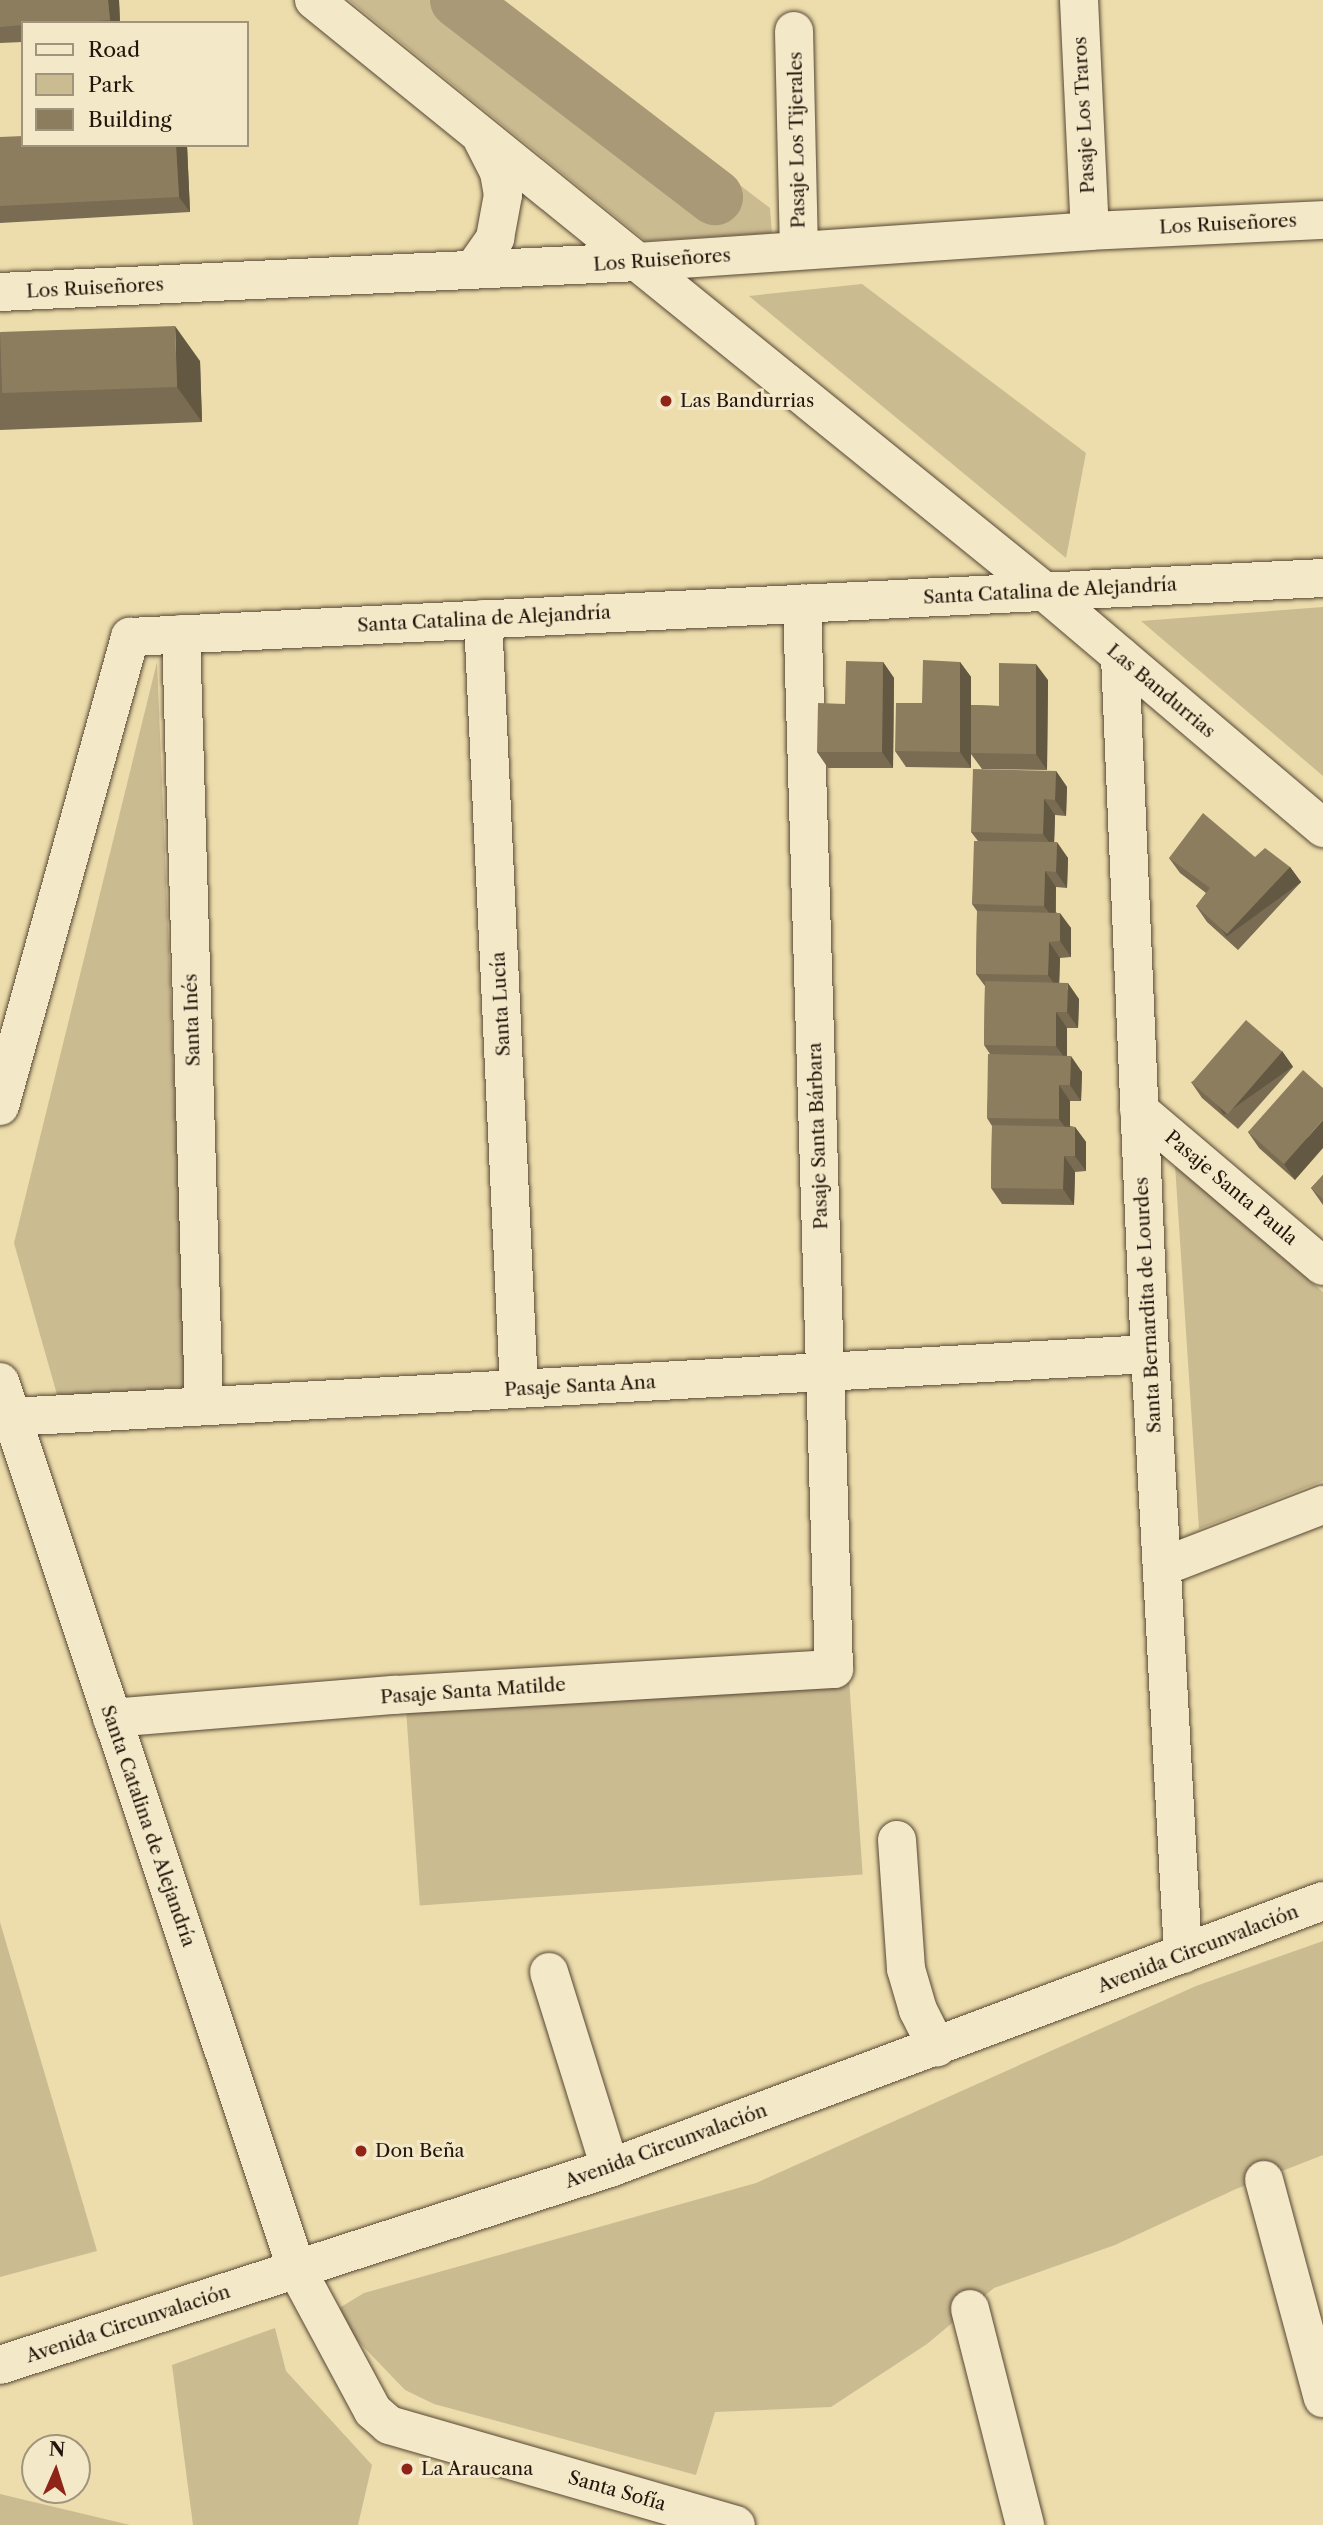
<!DOCTYPE html>
<meta charset="utf-8">
<style>
body{margin:0}
#map{position:relative;width:1323px;height:2525px;overflow:hidden;background:#edddac;font-family:"Libre Caslon Text",serif}
div>[style]{position:absolute}
[style*='--x']{left:calc(var(--x)*1px);top:calc(var(--y)*1px);width:calc(var(--w)*1px);rotate:calc(var(--a)*1deg)}
.green>*{inset:0;background:#cbbb91;transform-origin:0 0}
.canal>*{height:56px;margin:-28px;padding:0 28px;transform-origin:28px;border-radius:28px;background:#a99976}
.roads{filter:drop-shadow(0 0 2px #574734) drop-shadow(0 0 2px #574734)}
.minor>*{height:38px;margin:-19px;padding:0 19px;transform-origin:19px;border-radius:19px;background:#f3e9c9}
.tertiary>*{height:38px;margin:-19px;padding:0 19px;transform-origin:19px;border-radius:19px;background:#f3e9c9}
.secondary>*{height:38px;margin:-19px;padding:0 19px;transform-origin:19px;border-radius:19px;background:#f3e9c9}
.wall>*{inset:0;background:#796c52}
.shaded-wall>*{inset:0;background:#635842;transform-origin:0 0}
.building>*{inset:0;background:#8d7d5f;transform-origin:0 0}
.dots>*{width:19px;height:19px;translate:-50% -50%;box-sizing:border-box;border:4px solid #f3e9c9;border-radius:50%}
span{translate:-50% -50%;white-space:nowrap;text-align:center;line-height:1.15;-webkit-text-stroke:6px #f3e9c9;paint-order:stroke}
.street-label{font-size:19px;color:#25150c}
.poi-label{font-size:19px;color:#25150c}
.left{translate:0 -50%;text-align:left}
.legend{position:absolute;left:21px;top:21px;width:228px;height:126px;box-sizing:border-box;background:#f3e9c9;border:2px solid #a1947d;margin:0;padding:9px 12px;list-style:none;font-size:21px;color:#25150c}
.legend li{display:flex;align-items:center;gap:14px;height:35px}
.legend b{width:35px;border:2px solid #a1947d}
.north{position:absolute;left:21px;top:2434px;width:70px;height:70px;box-sizing:border-box;background:#f3e9c9;border:2px solid #a1947d;border-radius:50%;rotate:3deg;font-size:19px;font-weight:700;line-height:28px;text-align:center;color:#25150c}
.north::after{content:'';display:block;margin:auto;width:24px;height:32px;background:#8f2418;clip-path:polygon(50% 0,100% 100%,50% 72%,0 100%)}
</style>
<div id="map">
<div class="green">
<div style="clip-path:polygon(349px 0,498px 0,770px 208px,772px 233px,646px 241px)"></div>
<div style="clip-path:polygon(862px 284px,1086px 453px,1066px 558px,749px 296px)"></div>
<div style="clip-path:polygon(1323px 607px,1323px 776px,1141px 621px)"></div>
<div style="clip-path:polygon(157px 662px,187px 1387px,58px 1398px,14px 1243px)"></div>
<div style="clip-path:polygon(1175px 1165px,1323px 1292px,1323px 1481px,1199px 1529px)"></div>
<div style="left:849px;top:1679px;width:196px;height:444px;rotate:86deg"></div>
<div style="clip-path:polygon(0 1922px,97px 2251px,0 2277px)"></div>
<div style="clip-path:polygon(1323px 1941px,1323px 2155px,1236px 2189px,1115px 2245px,994px 2288px,927px 2344px,831px 2407px,715px 2412px,696px 2475px,434px 2404px,405px 2390px,331px 2313px,364px 2293px,756px 2183px,1196px 1986px)"></div>
<div style="clip-path:polygon(275px 2328px,286px 2371px,372px 2465px,358px 2525px,193px 2525px,172px 2365px)"></div>
<div style="clip-path:polygon(0 2494px,130px 2525px,0 2525px)"></div>
</div>
<div class="canal">
<div style="--x:458;--y:0;--w:324;--a:37.5"></div>
</div>
<div class="roads">
<div class="minor">
<div style="--x:1079;--y:0;--w:231;--a:87.3"></div>
<div style="--x:794;--y:31;--w:219;--a:88.7"></div>
<div style="--x:0;--y:292;--w:639;--a:-2.69"></div>
<div style="--x:638;--y:262;--w:453;--a:-3.9"></div>
<div style="--x:1090;--y:231;--w:233;--a:-2.7"></div>
<div style="--x:483;--y:619;--w:771;--a:87.32"></div>
<div style="--x:181;--y:634;--w:772;--a:88.29"></div>
<div style="--x:1120;--y:656;--w:699;--a:87.54"></div>
<div style="--x:1150;--y:1354;--w:601;--a:86.85"></div>
<div style="--x:0;--y:1106;--w:487;--a:-74.5"></div>
<div style="--x:130;--y:637;--w:1194;--a:-2.83"></div>
<div style="--x:1139;--y:1110;--w:241;--a:40.3"></div>
<div style="--x:0;--y:1382;--w:936;--a:71.51"></div>
<div style="--x:297;--y:2270;--w:160;--a:61.7"></div>
<div style="--x:373;--y:2411;--w:21;--a:41"></div>
<div style="--x:389;--y:2425;--w:361;--a:16.1"></div>
<div style="--x:11;--y:1417;--w:1141;--a:-3.17"></div>
<div style="--x:1162;--y:1567;--w:173;--a:-21.1"></div>
<div style="--x:112;--y:1718;--w:283;--a:-4.7"></div>
<div style="--x:394;--y:1695;--w:441;--a:-3.4"></div>
<div style="--x:834;--y:1669;--w:1066;--a:-91.72"></div>
<div style="--x:897;--y:1840;--w:129;--a:86"></div>
<div style="--x:906;--y:1969;--w:43;--a:73.7"></div>
<div style="--x:918;--y:2010;--w:42;--a:63.4"></div>
<div style="--x:549;--y:1972;--w:205;--a:72.7"></div>
<div style="--x:1264;--y:2180;--w:226;--a:74.9"></div>
<div style="--x:970;--y:2309;--w:223;--a:75.7"></div>
</div>
<div class="tertiary">
<div style="--x:314;--y:0;--w:941;--a:39"></div>
<div style="--x:1045;--y:592;--w:365;--a:40.3"></div>
<div style="--x:473;--y:270;--w:39;--a:-55"></div>
<div style="--x:495;--y:238;--w:44;--a:-79.5"></div>
<div style="--x:503;--y:195;--w:23;--a:-100"></div>
<div style="--x:499;--y:172;--w:37;--a:-117"></div>
</div>
<div class="secondary">
<div style="--x:0;--y:2365;--w:641;--a:-17.9"></div>
<div style="--x:610;--y:2168;--w:761;--a:-20.53"></div>
</div>
</div>
<div class="wall">
<div style="clip-path:polygon(0 0,119px 0,120px 23px,23px 23px,23px 42px,0 43px)"></div>
<div style="clip-path:polygon(0 137px,23px 145px,187px 145px,190px 212px,0 223px)"></div>
<div style="clip-path:polygon(0 333px,200px 361px,202px 422px,0 430px)"></div>
<div style="clip-path:polygon(883px 662px,894px 678px,893px 768px,828px 768px,817px 752px,845px 704px)"></div>
<div style="clip-path:polygon(960px 662px,971px 677px,971px 705px,999px 706px,1048px 680px,1047px 770px,982px 769px,971px 754px,971px 768px,906px 767px,895px 751px,922px 703px)"></div>
<div style="clip-path:polygon(1056px 771px,1067px 787px,1066px 816px,1055px 815px,1054px 842px,1068px 858px,1067px 888px,1056px 887px,1056px 912px,1071px 928px,1071px 957px,1060px 958px,1059px 983px,1079px 999px,1078px 1028px,1067px 1028px,1067px 1056px,1082px 1072px,1081px 1101px,1070px 1101px,1070px 1126px,1075px 1127px,1086px 1142px,1086px 1171px,1075px 1172px,1074px 1205px,1002px 1204px,991px 1188px,992px 1126px,987px 1118px,990px 1054px,984px 1045px,985px 986px,976px 974px,977px 911px,972px 904px,978px 841px,971px 832px)"></div>
<div style="clip-path:polygon(1255px 857px,1290px 867px,1301px 882px,1238px 950px,1207px 922px,1196px 906px,1206px 893px,1180px 873px,1169px 858px)"></div>
<div style="clip-path:polygon(1282px 1051px,1293px 1067px,1238px 1129px,1202px 1098px,1191px 1082px)"></div>
<div style="clip-path:polygon(1323px 1088px,1295px 1180px,1259px 1148px,1248px 1132px)"></div>
<div style="clip-path:polygon(1323px 1175px,1323px 1205px,1311px 1188px)"></div>
</div>
<div class="shaded-wall">
<div style="clip-path:polygon(108px 0,119px 0,120px 23px,112px 23px,110px 20px)"></div>
<div style="clip-path:polygon(176px 145px,187px 145px,190px 212px,179px 197px)"></div>
<div style="clip-path:polygon(175px 326px,200px 361px,202px 422px,177px 387px)"></div>
<div style="clip-path:polygon(883px 662px,894px 678px,893px 768px,882px 752px)"></div>
<div style="clip-path:polygon(960px 662px,971px 677px,971px 768px,960px 752px)"></div>
<div style="clip-path:polygon(1036px 664px,1048px 680px,1047px 770px,1036px 754px)"></div>
<div style="clip-path:polygon(1056px 771px,1067px 787px,1066px 816px,1055px 800px)"></div>
<div style="clip-path:polygon(1044px 799px,1055px 815px,1054px 849px,1043px 834px)"></div>
<div style="clip-path:polygon(1057px 842px,1068px 858px,1067px 888px,1056px 872px)"></div>
<div style="left:1290px;top:867px;width:19px;height:92px;rotate:54deg"></div>
<div style="clip-path:polygon(1045px 871px,1056px 887px,1055px 921px,1044px 906px)"></div>
<div style="clip-path:polygon(1060px 913px,1071px 928px,1071px 957px,1060px 941px)"></div>
<div style="clip-path:polygon(1049px 942px,1060px 958px,1059px 991px,1048px 975px)"></div>
<div style="clip-path:polygon(1068px 983px,1079px 999px,1078px 1028px,1067px 1012px)"></div>
<div style="clip-path:polygon(1056px 1012px,1067px 1028px,1067px 1061px,1056px 1046px)"></div>
<div style="left:1282px;top:1051px;width:19px;height:84px;rotate:55deg"></div>
<div style="clip-path:polygon(1071px 1056px,1082px 1072px,1081px 1101px,1070px 1085px)"></div>
<div style="clip-path:polygon(1059px 1085px,1070px 1101px,1070px 1134px,1059px 1119px)"></div>
<div style="clip-path:polygon(1323px 1120px,1323px 1148px,1295px 1180px,1284px 1164px)"></div>
<div style="clip-path:polygon(1075px 1127px,1086px 1142px,1086px 1171px,1075px 1156px)"></div>
<div style="clip-path:polygon(1064px 1156px,1075px 1172px,1074px 1205px,1063px 1189px)"></div>
</div>
<div class="building">
<div style="clip-path:polygon(0 0,108px 0,110px 20px,65px 23px,23px 23px,23px 25px,0 27px)"></div>
<div style="clip-path:polygon(23px 136px,23px 145px,176px 145px,179px 197px,0 206px,0 137px)"></div>
<div style="left:175px;top:326px;width:61px;height:175px;rotate:88deg"></div>
<div style="clip-path:polygon(923px 660px,960px 662px,960px 752px,895px 751px,896px 703px,922px 703px)"></div>
<div style="clip-path:polygon(846px 661px,883px 662px,882px 752px,817px 752px,818px 703px,845px 704px)"></div>
<div style="clip-path:polygon(999px 663px,1036px 664px,1036px 754px,971px 753px,971px 705px,999px 706px)"></div>
<div style="clip-path:polygon(973px 769px,1056px 771px,1055px 800px,1044px 799px,1043px 834px,971px 832px)"></div>
<div style="clip-path:polygon(1203px 813px,1255px 857px,1265px 848px,1290px 867px,1227px 934px,1196px 906px,1210px 888px,1169px 858px)"></div>
<div style="clip-path:polygon(974px 841px,1057px 842px,1056px 872px,1045px 871px,1044px 906px,972px 904px)"></div>
<div style="clip-path:polygon(977px 911px,1060px 913px,1060px 941px,1049px 942px,1048px 975px,976px 974px)"></div>
<div style="clip-path:polygon(985px 981px,1068px 983px,1067px 1012px,1056px 1012px,1056px 1046px,984px 1045px)"></div>
<div style="left:1246px;top:1020px;width:48px;height:83px;rotate:41deg"></div>
<div style="clip-path:polygon(988px 1054px,1071px 1056px,1070px 1085px,1059px 1085px,1059px 1119px,987px 1118px)"></div>
<div style="clip-path:polygon(1303px 1070px,1323px 1088px,1323px 1120px,1284px 1164px,1248px 1132px)"></div>
<div style="clip-path:polygon(992px 1125px,1075px 1127px,1075px 1156px,1064px 1156px,1063px 1189px,991px 1188px)"></div>
<div style="clip-path:polygon(1323px 1175px,1323px 1199px,1311px 1188px)"></div>
</div>
<div class="dots">
<div style="left:666px;top:401px;background:#8f2418"></div>
<div style="left:361px;top:2151px;background:#8f2418"></div>
<div style="left:407px;top:2469px;background:#8f2418"></div>
</div>
<div class="street-label">
<span style="left:1084px;top:115px;rotate:-93deg">Pasaje Los Traros</span>
<span style="left:797px;top:140px;rotate:-91deg">Pasaje Los Tijerales</span>
<span style="left:1228px;top:224px;rotate:-3deg">Los Ruiseñores</span>
<span style="left:662px;top:260px;rotate:-4deg">Los Ruiseñores</span>
<span style="left:95px;top:288px;rotate:-3deg">Los Ruiseñores</span>
<span style="left:1050px;top:591px;rotate:-3deg">Santa Catalina de Alejandría</span>
<span style="left:484px;top:619px;rotate:-3deg">Santa Catalina de Alejandría</span>
<span style="left:1161px;top:691px;rotate:40deg">Las Bandurrias</span>
<span style="left:501px;top:1004px;rotate:-93deg">Santa Lucía</span>
<span style="left:192px;top:1020px;rotate:-92deg">Santa Inés</span>
<span style="left:818px;top:1136px;rotate:-92deg">Pasaje Santa Bárbara</span>
<span style="left:1231px;top:1188px;rotate:40deg">Pasaje Santa Paula</span>
<span style="left:1148px;top:1305px;rotate:-93deg">Santa Bernardita de Lourdes</span>
<span style="left:580px;top:1386px;rotate:-3deg">Pasaje Santa Ana</span>
<span style="left:473px;top:1691px;rotate:-4deg">Pasaje Santa Matilde</span>
<span style="left:148px;top:1826px;rotate:71deg">Santa Catalina de Alejandría</span>
<span style="left:1198px;top:1949px;rotate:-21deg">Avenida Circunvalación</span>
<span style="left:666px;top:2146px;rotate:-20deg">Avenida Circunvalación</span>
<span style="left:128px;top:2324px;rotate:-18deg">Avenida Circunvalación</span>
<span style="left:617px;top:2491px;rotate:16deg">Santa Sofía</span>
</div>
<div class="poi-label">
<span class="left" style="left:680px;top:401px">Las Bandurrias</span>
<span class="left" style="left:375px;top:2151px">Don Beña</span>
<span class="left" style="left:421px;top:2469px">La Araucana</span>
</div>
<ul class="legend">
<li><b style="height:9px;background:#f3e9c9"></b>Road</li>
<li><b style="height:19px;background:#cbbb91"></b>Park</li>
<li><b style="height:19px;background:#8d7d5f"></b>Building</li>
</ul>
<div class="north">N</div>
</div>
